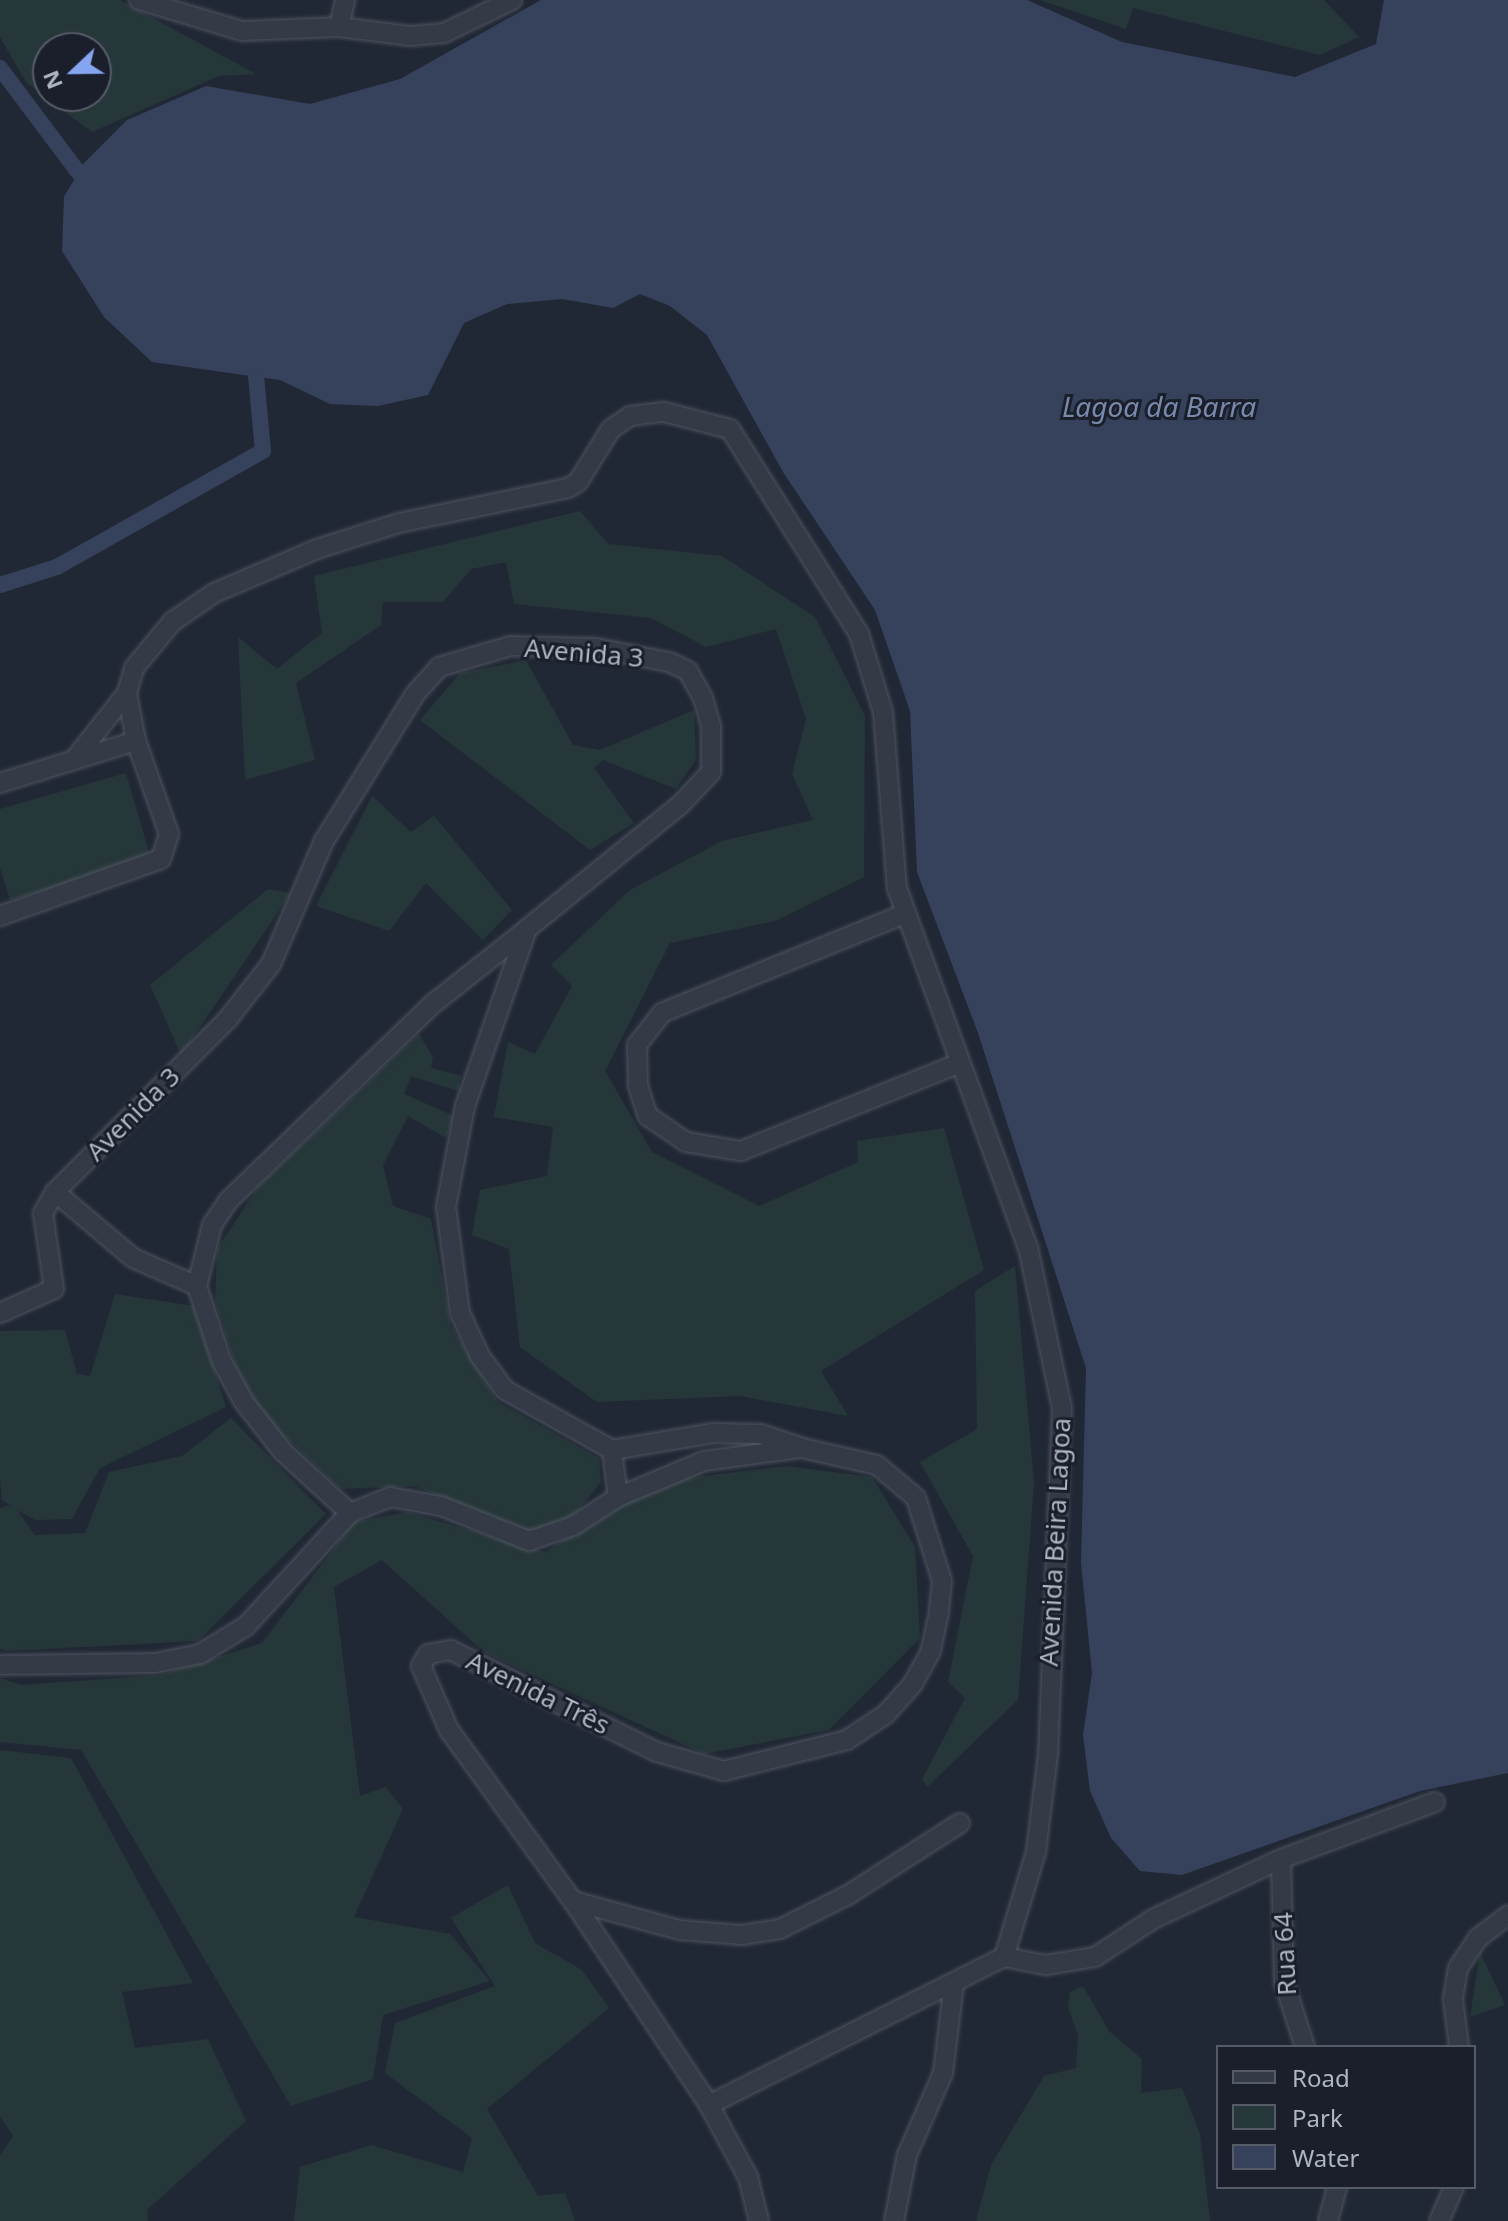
<!DOCTYPE html>
<meta charset="utf-8">
<style>
body{margin:0}
#map{position:relative;width:1508px;height:2221px;overflow:hidden;background:#212835;font-family:"Noto Sans",sans-serif}
div>[style]{position:absolute}
[style*='--x']{left:calc(var(--x)*1px);top:calc(var(--y)*1px);width:calc(var(--w)*1px);rotate:calc(var(--a)*1deg)}
.green>*{inset:0;background:#263739}
.water>*{inset:0;background:#36425c}
.canal>*{height:16px;margin:-8px;padding:0 8px;transform-origin:8px;border-radius:8px;background:#36425c}
.roads{filter:drop-shadow(0 0 2px #4f5561) drop-shadow(0 0 2px #4f5561)}
.street>*{height:18px;margin:-9px;padding:0 9px;transform-origin:9px;border-radius:9px;background:#343a46}
span{translate:-50% -50%;white-space:nowrap;text-align:center;line-height:1.15;-webkit-text-stroke:6px #1a1f2b;paint-order:stroke}
.street-label{font-size:26px;color:#afb5c3}
.water-label{font-size:28px;color:#7889aa;font-style:italic}
.legend{position:absolute;left:1216px;top:2045px;width:260px;height:144px;box-sizing:border-box;background:#1a1f2b;border:2px solid #565b68;margin:0;padding:10px 14px;list-style:none;font-size:24px;color:#afb5c3}
.legend li{display:flex;align-items:center;gap:16px;height:40px}
.legend b{width:40px;border:2px solid #565b68}
.north{position:absolute;left:32px;top:32px;width:80px;height:80px;box-sizing:border-box;background:#1a1f2b;border:2px solid #565b68;border-radius:50%;rotate:248deg;font-size:22px;font-weight:700;line-height:32px;text-align:center;color:#afb5c3}
.north::after{content:'';display:block;margin:auto;width:28px;height:36px;background:#86a5f0;clip-path:polygon(50% 0,100% 100%,50% 72%,0 100%)}
</style>
<div id="map">
<div class="green">
<div style="clip-path:polygon(evenodd,0 0,120px 0,256px 74px,219px 76px,92px 132px,26px 82px,0 37px,0 0,48px 48px,96px 48px,96px 96px,48px 96px,48px 48px)"></div>
<div style="clip-path:polygon(1040px 0,1324px 0,1359px 37px,1320px 55px,1133px 8px,1126px 29px)"></div>
<div style="clip-path:polygon(580px 511px,608px 544px,722px 556px,815px 617px,865px 716px,864px 877px,775px 921px,670px 943px,605px 1071px,652px 1152px,759px 1206px,858px 1162px,857px 1141px,944px 1128px,984px 1270px,821px 1371px,848px 1416px,740px 1396px,597px 1402px,520px 1347px,509px 1249px,472px 1235px,480px 1190px,547px 1176px,553px 1127px,494px 1117px,508px 1042px,535px 1054px,572px 986px,551px 965px,630px 890px,722px 841px,813px 820px,792px 774px,806px 719px,776px 629px,706px 647px,651px 618px,514px 604px,506px 562px,471px 569px,443px 602px,383px 602px,381px 625px,296px 683px,315px 760px,245px 780px,238px 637px,277px 669px,322px 633px,314px 576px)"></div>
<div style="clip-path:polygon(526px 660px,573px 745px,600px 750px,694px 710px,696px 760px,676px 789px,603px 760px,594px 768px,634px 823px,590px 850px,420px 720px,460px 673px)"></div>
<div style="clip-path:polygon(126px 773px,151px 859px,10px 900px,0 868px,0 809px)"></div>
<div style="clip-path:polygon(372px 796px,411px 832px,434px 816px,512px 910px,483px 940px,426px 883px,389px 931px,316px 906px)"></div>
<div style="clip-path:polygon(268px 889px,291px 893px,181px 1055px,150px 985px)"></div>
<div style="clip-path:polygon(419px 1034px,433px 1057px,431px 1068px,461px 1076px,458px 1091px,411px 1076px,404px 1094px,454px 1116px,446px 1138px,408px 1116px,383px 1165px,393px 1206px,431px 1219px,451px 1326px,498px 1402px,599px 1458px,601px 1482px,572px 1519px,529px 1531px,414px 1486px,341px 1489px,265px 1419px,238px 1373px,215px 1301px,217px 1249px,258px 1187px)"></div>
<div style="clip-path:polygon(1015px 1266px,1034px 1483px,1018px 1700px,927px 1787px,922px 1779px,965px 1698px,948px 1682px,973px 1556px,920px 1462px,977px 1429px,975px 1291px)"></div>
<div style="clip-path:polygon(115px 1294px,194px 1306px,226px 1407px,100px 1468px,72px 1519px,35px 1520px,17px 1510px,35px 1535px,85px 1533px,109px 1472px,182px 1456px,231px 1418px,326px 1514px,198px 1641px,7px 1651px,0 1649px,0 1508px,10px 1505px,2px 1500px,0 1478px,0 1331px,65px 1330px,77px 1374px,90px 1376px)"></div>
<div style="clip-path:polygon(786px 1466px,872px 1477px,915px 1547px,920px 1638px,829px 1730px,704px 1754px,485px 1653px,382px 1560px,334px 1587px,360px 1796px,386px 1787px,403px 1809px,354px 1917px,450px 1934px,490px 1981px,383px 2015px,373px 2079px,291px 2106px,81px 1750px,0 1742px,0 1678px,21px 1685px,160px 1675px,262px 1643px,354px 1522px,407px 1512px,545px 1552px,654px 1482px)"></div>
<div style="clip-path:polygon(0 1750px,71px 1758px,193px 1983px,122px 1992px,135px 2048px,208px 2039px,246px 2121px,147px 2210px,148px 2221px,0 2221px,0 2156px,13px 2136px,0 2116px)"></div>
<div style="clip-path:polygon(508px 1885px,535px 1943px,582px 1970px,609px 2008px,487px 2109px,538px 2196px,565px 2193px,575px 2221px,294px 2221px,300px 2167px,371px 2145px,463px 2172px,472px 2138px,385px 2073px,395px 2023px,495px 1986px,451px 1918px)"></div>
<div style="clip-path:polygon(1480px 1952px,1505px 2005px,1470px 2017px)"></div>
<div style="clip-path:polygon(1083px 1986px,1109px 2031px,1142px 2059px,1141px 2093px,1182px 2088px,1200px 2134px,1210px 2221px,976px 2221px,991px 2165px,1044px 2076px,1076px 2068px,1078px 2035px,1068px 2008px,1070px 1992px)"></div>
</div>
<div class="water">
<div style="clip-path:polygon(541px 0,1027px 0,1122px 42px,1295px 77px,1376px 44px,1384px 0,1508px 0,1508px 1773px,1420px 1791px,1182px 1875px,1140px 1871px,1111px 1838px,1090px 1791px,1083px 1735px,1092px 1673px,1081px 1563px,1086px 1368px,978px 1033px,917px 872px,910px 711px,875px 610px,783px 472px,707px 335px,670px 306px,640px 294px,613px 308px,562px 299px,507px 304px,464px 323px,428px 395px,378px 406px,330px 404px,280px 380px,152px 362px,104px 317px,62px 251px,64px 197px,84px 163px,127px 120px,206px 86px,310px 104px,400px 79px)"></div>
</div>
<div class="canal">
<div style="--x:0;--y:68;--w:130;--a:53.1"></div>
<div style="--x:0;--y:585;--w:60;--a:-17.5"></div>
<div style="--x:57;--y:567;--w:236;--a:-29.4"></div>
<div style="--x:263;--y:451;--w:75;--a:-95.3"></div>
</div>
<div class="roads">
<div class="street">
<div style="--x:139;--y:0;--w:108;--a:16.8"></div>
<div style="--x:242;--y:31;--w:97;--a:-2.4"></div>
<div style="--x:339;--y:27;--w:72;--a:7.2"></div>
<div style="--x:410;--y:36;--w:34;--a:-5"></div>
<div style="--x:444;--y:33;--w:76;--a:-25.9"></div>
<div style="--x:339;--y:27;--w:28;--a:-77"></div>
<div style="--x:74;--y:760;--w:85;--a:-51.7"></div>
<div style="--x:0;--y:783;--w:142;--a:-17.2"></div>
<div style="--x:904;--y:914;--w:261;--a:157.8"></div>
<div style="--x:662;--y:1013;--w:41;--a:128"></div>
<div style="--x:637;--y:1045;--w:41;--a:88.6"></div>
<div style="--x:638;--y:1086;--w:32;--a:72"></div>
<div style="--x:648;--y:1116;--w:46;--a:34.4"></div>
<div style="--x:686;--y:1142;--w:56;--a:9.3"></div>
<div style="--x:741;--y:1151;--w:233;--a:-21.9"></div>
<div style="--x:0;--y:916;--w:171;--a:-19.5"></div>
<div style="--x:161;--y:859;--w:26;--a:-72"></div>
<div style="--x:169;--y:834;--w:99;--a:-109.5"></div>
<div style="--x:136;--y:741;--w:49;--a:-100.6"></div>
<div style="--x:127;--y:693;--w:26;--a:-74"></div>
<div style="--x:134;--y:668;--w:60;--a:-50.4"></div>
<div style="--x:172;--y:622;--w:51;--a:-34.6"></div>
<div style="--x:214;--y:593;--w:112;--a:-23.1"></div>
<div style="--x:317;--y:549;--w:86;--a:-17.6"></div>
<div style="--x:399;--y:523;--w:173;--a:-11.7"></div>
<div style="--x:568;--y:488;--w:12;--a:-31"></div>
<div style="--x:578;--y:482;--w:62;--a:-58.1"></div>
<div style="--x:611;--y:429;--w:23;--a:-34"></div>
<div style="--x:630;--y:416;--w:34;--a:-7"></div>
<div style="--x:664;--y:412;--w:68;--a:14.4"></div>
<div style="--x:730;--y:429;--w:242;--a:57.8"></div>
<div style="--x:859;--y:634;--w:82;--a:72.9"></div>
<div style="--x:883;--y:712;--w:177;--a:85.5"></div>
<div style="--x:897;--y:888;--w:382;--a:70"></div>
<div style="--x:1028;--y:1247;--w:165;--a:78.1"></div>
<div style="--x:1062;--y:1408;--w:346;--a:92.3"></div>
<div style="--x:1048;--y:1754;--w:99;--a:97"></div>
<div style="--x:1036;--y:1852;--w:110;--a:106.9"></div>
<div style="--x:1004;--y:1957;--w:330;--a:153.4"></div>
<div style="--x:709;--y:2105;--w:82;--a:61.6"></div>
<div style="--x:748;--y:2177;--w:45;--a:76"></div>
<div style="--x:55;--y:1192;--w:102;--a:40.2"></div>
<div style="--x:133;--y:1258;--w:70;--a:23.6"></div>
<div style="--x:197;--y:1286;--w:63;--a:-76.2"></div>
<div style="--x:212;--y:1225;--w:29;--a:-56"></div>
<div style="--x:228;--y:1201;--w:286;--a:-43.9"></div>
<div style="--x:434;--y:1003;--w:116;--a:-38.4"></div>
<div style="--x:197;--y:1286;--w:80;--a:71.8"></div>
<div style="--x:222;--y:1362;--w:46;--a:61.2"></div>
<div style="--x:244;--y:1402;--w:63;--a:52"></div>
<div style="--x:283;--y:1452;--w:91;--a:42.3"></div>
<div style="--x:0;--y:1313;--w:59;--a:-24"></div>
<div style="--x:54;--y:1289;--w:77;--a:-98.2"></div>
<div style="--x:43;--y:1213;--w:24;--a:-60"></div>
<div style="--x:55;--y:1192;--w:245;--a:-45"></div>
<div style="--x:228;--y:1019;--w:70;--a:-52"></div>
<div style="--x:271;--y:964;--w:134;--a:-66.7"></div>
<div style="--x:324;--y:841;--w:173;--a:-58.2"></div>
<div style="--x:415;--y:694;--w:36;--a:-48"></div>
<div style="--x:439;--y:667;--w:75;--a:-16.3"></div>
<div style="--x:511;--y:646;--w:85;--a:1.3"></div>
<div style="--x:596;--y:648;--w:74;--a:10.9"></div>
<div style="--x:669;--y:662;--w:21;--a:25"></div>
<div style="--x:688;--y:671;--w:31;--a:61"></div>
<div style="--x:703;--y:698;--w:29;--a:74"></div>
<div style="--x:711;--y:726;--w:46;--a:90"></div>
<div style="--x:711;--y:772;--w:45;--a:133.2"></div>
<div style="--x:680;--y:805;--w:197;--a:141"></div>
<div style="--x:527;--y:929;--w:188;--a:109.3"></div>
<div style="--x:465;--y:1106;--w:103;--a:100.7"></div>
<div style="--x:446;--y:1207;--w:107;--a:82.5"></div>
<div style="--x:460;--y:1313;--w:47;--a:65.1"></div>
<div style="--x:480;--y:1356;--w:42;--a:53.7"></div>
<div style="--x:505;--y:1390;--w:123;--a:29.3"></div>
<div style="--x:612;--y:1450;--w:47;--a:82.7"></div>
<div style="--x:612;--y:1450;--w:103;--a:-9.5"></div>
<div style="--x:714;--y:1433;--w:47;--a:1.2"></div>
<div style="--x:761;--y:1434;--w:41;--a:18.4"></div>
<div style="--x:0;--y:1665;--w:155;--a:-0.7"></div>
<div style="--x:155;--y:1663;--w:46;--a:-11.3"></div>
<div style="--x:200;--y:1654;--w:54;--a:-31.3"></div>
<div style="--x:246;--y:1626;--w:154;--a:-47.4"></div>
<div style="--x:350;--y:1513;--w:43;--a:-21.8"></div>
<div style="--x:390;--y:1497;--w:52;--a:10"></div>
<div style="--x:441;--y:1506;--w:95;--a:21.7"></div>
<div style="--x:529;--y:1541;--w:46;--a:-18.8"></div>
<div style="--x:573;--y:1526;--w:54;--a:-32.8"></div>
<div style="--x:618;--y:1497;--w:93;--a:-22.7"></div>
<div style="--x:704;--y:1461;--w:99;--a:-7.6"></div>
<div style="--x:802;--y:1448;--w:77;--a:12.8"></div>
<div style="--x:877;--y:1465;--w:51;--a:40.2"></div>
<div style="--x:916;--y:1498;--w:87;--a:72.6"></div>
<div style="--x:942;--y:1581;--w:31;--a:96"></div>
<div style="--x:939;--y:1612;--w:40;--a:102"></div>
<div style="--x:931;--y:1651;--w:39;--a:119"></div>
<div style="--x:912;--y:1685;--w:39;--a:132"></div>
<div style="--x:886;--y:1714;--w:47;--a:146.3"></div>
<div style="--x:847;--y:1740;--w:127;--a:165.9"></div>
<div style="--x:724;--y:1771;--w:70;--a:-164.2"></div>
<div style="--x:657;--y:1752;--w:230;--a:-153.7"></div>
<div style="--x:451;--y:1650;--w:23;--a:170"></div>
<div style="--x:428;--y:1654;--w:14;--a:120"></div>
<div style="--x:421;--y:1666;--w:70;--a:66.4"></div>
<div style="--x:449;--y:1730;--w:211;--a:54.1"></div>
<div style="--x:573;--y:1901;--w:245;--a:56.3"></div>
<div style="--x:1281;--y:1859;--w:123;--a:88.6"></div>
<div style="--x:1284;--y:1982;--w:68;--a:72.1"></div>
<div style="--x:573;--y:1901;--w:111;--a:15.2"></div>
<div style="--x:680;--y:1930;--w:62;--a:4.6"></div>
<div style="--x:742;--y:1935;--w:38;--a:-9"></div>
<div style="--x:780;--y:1929;--w:76;--a:-26.6"></div>
<div style="--x:848;--y:1895;--w:133;--a:-32.7"></div>
<div style="--x:1004;--y:1957;--w:43;--a:10.8"></div>
<div style="--x:1046;--y:1965;--w:50;--a:-9.3"></div>
<div style="--x:1095;--y:1957;--w:69;--a:-33.2"></div>
<div style="--x:1153;--y:1919;--w:141;--a:-25.1"></div>
<div style="--x:1281;--y:1859;--w:164;--a:-20.3"></div>
<div style="--x:1459;--y:2047;--w:48;--a:-97.1"></div>
<div style="--x:1453;--y:1999;--w:31;--a:-81"></div>
<div style="--x:1458;--y:1968;--w:36;--a:-56"></div>
<div style="--x:1478;--y:1938;--w:38;--a:-37"></div>
<div style="--x:894;--y:2221;--w:67;--a:-78.9"></div>
<div style="--x:907;--y:2155;--w:90;--a:-66.3"></div>
<div style="--x:943;--y:2073;--w:91;--a:-83"></div>
<div style="--x:1328;--y:2221;--w:35;--a:-75"></div>
<div style="--x:1439;--y:2221;--w:37;--a:-66"></div>
</div>
</div>
<div class="street-label">
<span style="left:584px;top:653px;rotate:5deg">Avenida 3</span>
<span style="left:133px;top:1114px;rotate:-45deg">Avenida 3</span>
<span style="left:1055px;top:1542px;rotate:-87deg">Avenida Beira Lagoa</span>
<span style="left:538px;top:1693px;rotate:26deg">Avenida Três</span>
<span style="left:1285px;top:1954px;rotate:-93deg">Rua 64</span>
</div>
<div class="water-label">
<span style="left:1159px;top:406px">Lagoa da Barra</span>
</div>
<ul class="legend">
<li><b style="height:10px;background:#343a46"></b>Road</li>
<li><b style="height:22px;background:#263739"></b>Park</li>
<li><b style="height:22px;background:#36425c"></b>Water</li>
</ul>
<div class="north">N</div>
</div>
